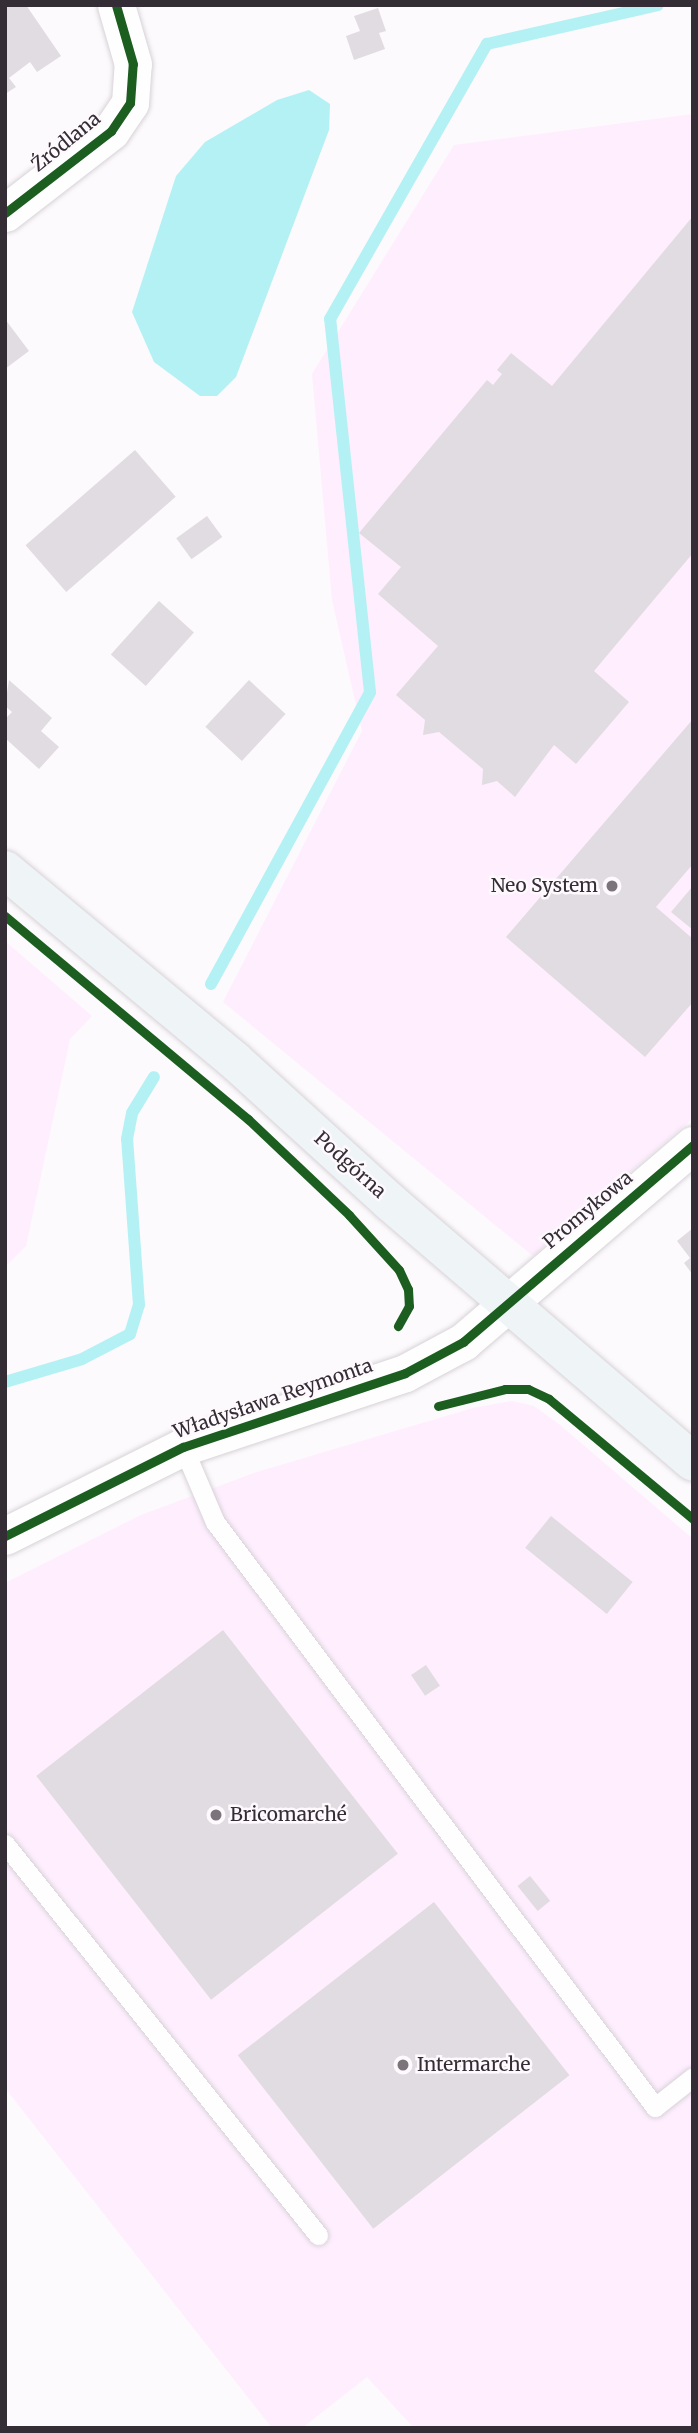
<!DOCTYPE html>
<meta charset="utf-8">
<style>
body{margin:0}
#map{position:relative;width:698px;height:2433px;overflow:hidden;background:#fcfafc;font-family:Merriweather,serif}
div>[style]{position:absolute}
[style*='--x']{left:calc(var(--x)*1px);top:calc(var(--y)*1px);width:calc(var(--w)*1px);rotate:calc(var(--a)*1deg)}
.built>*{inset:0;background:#feeefe}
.water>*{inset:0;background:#b4f1f4}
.stream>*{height:12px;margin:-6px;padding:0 6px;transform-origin:6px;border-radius:6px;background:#b4f1f4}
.building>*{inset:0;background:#e1dce1;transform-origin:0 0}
.roads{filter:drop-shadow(0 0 2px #d7d2d7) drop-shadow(0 0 2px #d7d2d7)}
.lane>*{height:19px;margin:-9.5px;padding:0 9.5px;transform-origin:9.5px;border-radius:9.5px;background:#fffeff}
.street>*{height:37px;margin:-18.5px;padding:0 18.5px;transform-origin:18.5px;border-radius:18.5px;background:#fffeff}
.secondary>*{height:38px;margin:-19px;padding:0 19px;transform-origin:19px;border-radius:19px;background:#eff4f7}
.cycleway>*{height:9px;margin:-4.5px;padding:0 4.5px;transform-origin:4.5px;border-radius:4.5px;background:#1b5e20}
.dots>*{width:19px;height:19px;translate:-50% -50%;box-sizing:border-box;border:4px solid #fdf9fd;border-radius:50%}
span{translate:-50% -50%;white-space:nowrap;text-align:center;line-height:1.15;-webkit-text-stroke:5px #fdf9fd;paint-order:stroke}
.street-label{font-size:19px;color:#352d35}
.poi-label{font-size:19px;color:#352d35}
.right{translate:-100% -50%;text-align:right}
.left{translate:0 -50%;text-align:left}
.frame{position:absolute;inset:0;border:7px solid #352d35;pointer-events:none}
</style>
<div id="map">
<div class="built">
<div style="clip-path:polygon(693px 114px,693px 1118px,533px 1256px,223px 1002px,362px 731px,332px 600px,312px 374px,454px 145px)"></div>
<div style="clip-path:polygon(5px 941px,92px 1016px,70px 1039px,26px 1246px,5px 1267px)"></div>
<div style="clip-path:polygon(512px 1401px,534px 1406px,560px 1425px,693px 1539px,693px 2428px,414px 2428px,367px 2377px,302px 2428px,272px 2428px,5px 2088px,5px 1583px,141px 1515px,257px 1472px,473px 1408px)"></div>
</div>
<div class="water">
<div style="clip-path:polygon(309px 90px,330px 104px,329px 130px,236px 377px,217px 396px,200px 396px,154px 362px,132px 312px,176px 176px,205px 142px,277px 100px)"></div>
</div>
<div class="stream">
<div style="--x:211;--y:984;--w:332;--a:-61.4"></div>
<div style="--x:370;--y:692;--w:375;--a:-96.1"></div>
<div style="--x:330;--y:319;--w:317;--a:-60.3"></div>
<div style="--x:487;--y:44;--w:175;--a:-12.8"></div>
<div style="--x:5;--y:1382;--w:80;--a:-16.6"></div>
<div style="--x:82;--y:1359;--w:54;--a:-27.5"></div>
<div style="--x:130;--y:1334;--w:30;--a:-73"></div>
<div style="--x:139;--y:1305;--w:166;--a:-94.1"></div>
<div style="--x:127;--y:1139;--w:26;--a:-79"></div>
<div style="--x:132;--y:1113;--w:42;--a:-58.6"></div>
</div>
<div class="building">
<div style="clip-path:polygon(9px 5px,26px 5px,61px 56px,37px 72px,30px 62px,9px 78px,16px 87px,5px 94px,5px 8px)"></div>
<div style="clip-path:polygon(378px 8px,386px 31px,379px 33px,385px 49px,354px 60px,346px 36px,360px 31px,354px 16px)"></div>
<div style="clip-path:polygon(693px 216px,693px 553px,594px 671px,629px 702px,576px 764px,554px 745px,515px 797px,497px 781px,482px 785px,483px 769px,439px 732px,423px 735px,425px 720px,396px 695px,438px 646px,378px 594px,401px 567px,359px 533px,487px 380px,493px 385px,502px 374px,497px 370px,511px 353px,552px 386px)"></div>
<div style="clip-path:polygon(5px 319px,29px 351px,5px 369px)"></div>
<div style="left:135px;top:450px;width:62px;height:145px;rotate:49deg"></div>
<div style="left:207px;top:516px;width:26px;height:38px;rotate:54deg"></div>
<div style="left:159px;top:601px;width:47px;height:72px;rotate:42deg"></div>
<div style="clip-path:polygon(9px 680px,52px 718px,41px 731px,59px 747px,39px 769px,5px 738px,5px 719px,12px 712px,5px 706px)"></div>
<div style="left:249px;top:680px;width:50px;height:64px;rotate:43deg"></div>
<div style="clip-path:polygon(693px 719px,693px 864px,656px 907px,693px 939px,693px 1002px,645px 1057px,506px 937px)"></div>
<div style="clip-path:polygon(693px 886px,693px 930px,671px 912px)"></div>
<div style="clip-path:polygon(693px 1228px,693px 1275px,684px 1263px,690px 1258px,677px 1241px)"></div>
<div style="left:551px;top:1516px;width:105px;height:41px;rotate:39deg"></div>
<div style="left:223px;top:1630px;width:284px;height:237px;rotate:52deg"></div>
<div style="left:426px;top:1665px;width:25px;height:18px;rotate:56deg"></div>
<div style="left:530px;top:1876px;width:32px;height:16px;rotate:51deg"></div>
<div style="left:434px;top:1902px;width:220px;height:249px;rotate:52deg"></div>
</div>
<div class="roads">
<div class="lane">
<div style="--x:183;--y:1447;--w:82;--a:66.9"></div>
<div style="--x:215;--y:1522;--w:732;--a:53.05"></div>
<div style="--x:655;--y:2107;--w:48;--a:-38.3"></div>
<div style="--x:5;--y:1844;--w:501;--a:51.32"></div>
</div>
<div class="street">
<div style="--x:5;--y:213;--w:134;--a:-37.7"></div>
<div style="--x:111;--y:131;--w:34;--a:-56"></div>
<div style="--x:130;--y:103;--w:39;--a:-86"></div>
<div style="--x:133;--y:64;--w:61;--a:-106.1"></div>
<div style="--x:5;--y:1536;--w:199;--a:-26.6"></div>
<div style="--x:183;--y:1447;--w:234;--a:-18.4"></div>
<div style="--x:405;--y:1373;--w:66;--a:-28.1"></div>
<div style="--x:463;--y:1342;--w:303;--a:-40.6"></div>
</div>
<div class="secondary">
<div style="--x:5;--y:870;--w:298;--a:39.7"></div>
<div style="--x:234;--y:1060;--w:211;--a:42.3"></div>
<div style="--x:390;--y:1202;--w:399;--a:40.6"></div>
</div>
</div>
<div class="cycleway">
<div style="--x:5;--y:213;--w:134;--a:-37.7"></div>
<div style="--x:111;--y:131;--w:34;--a:-56"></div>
<div style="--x:130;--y:103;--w:39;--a:-86"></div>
<div style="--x:133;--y:64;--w:61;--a:-106.1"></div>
<div style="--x:5;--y:916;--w:317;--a:39.9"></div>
<div style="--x:248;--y:1119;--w:139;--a:43.5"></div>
<div style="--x:349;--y:1215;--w:74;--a:47.7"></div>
<div style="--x:399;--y:1270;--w:21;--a:65"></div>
<div style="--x:408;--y:1289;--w:17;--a:87"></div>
<div style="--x:409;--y:1306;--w:23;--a:119"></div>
<div style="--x:438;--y:1406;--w:69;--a:-14.2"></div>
<div style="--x:505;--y:1389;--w:23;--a:0"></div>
<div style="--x:528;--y:1389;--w:23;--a:25"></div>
<div style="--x:549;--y:1399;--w:187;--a:39.8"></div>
<div style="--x:5;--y:1536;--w:199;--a:-26.6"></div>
<div style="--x:183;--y:1447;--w:234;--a:-18.4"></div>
<div style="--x:405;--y:1373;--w:66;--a:-28.1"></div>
<div style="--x:463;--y:1342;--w:303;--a:-40.6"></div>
</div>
<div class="dots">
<div style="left:612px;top:886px;background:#7b757b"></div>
<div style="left:216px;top:1815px;background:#7b757b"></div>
<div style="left:403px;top:2065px;background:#7b757b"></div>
</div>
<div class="street-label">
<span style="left:66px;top:142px;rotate:-39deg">Źródlana</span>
<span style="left:350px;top:1165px;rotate:42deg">Podgórna</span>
<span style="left:588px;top:1210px;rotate:-40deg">Promykowa</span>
<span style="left:273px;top:1399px;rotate:-19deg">Władysława Reymonta</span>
</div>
<div class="poi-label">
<span class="right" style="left:598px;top:886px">Neo System</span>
<span class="left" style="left:230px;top:1815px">Bricomarché</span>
<span class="left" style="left:417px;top:2065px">Intermarche</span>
</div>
<div class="frame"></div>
</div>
